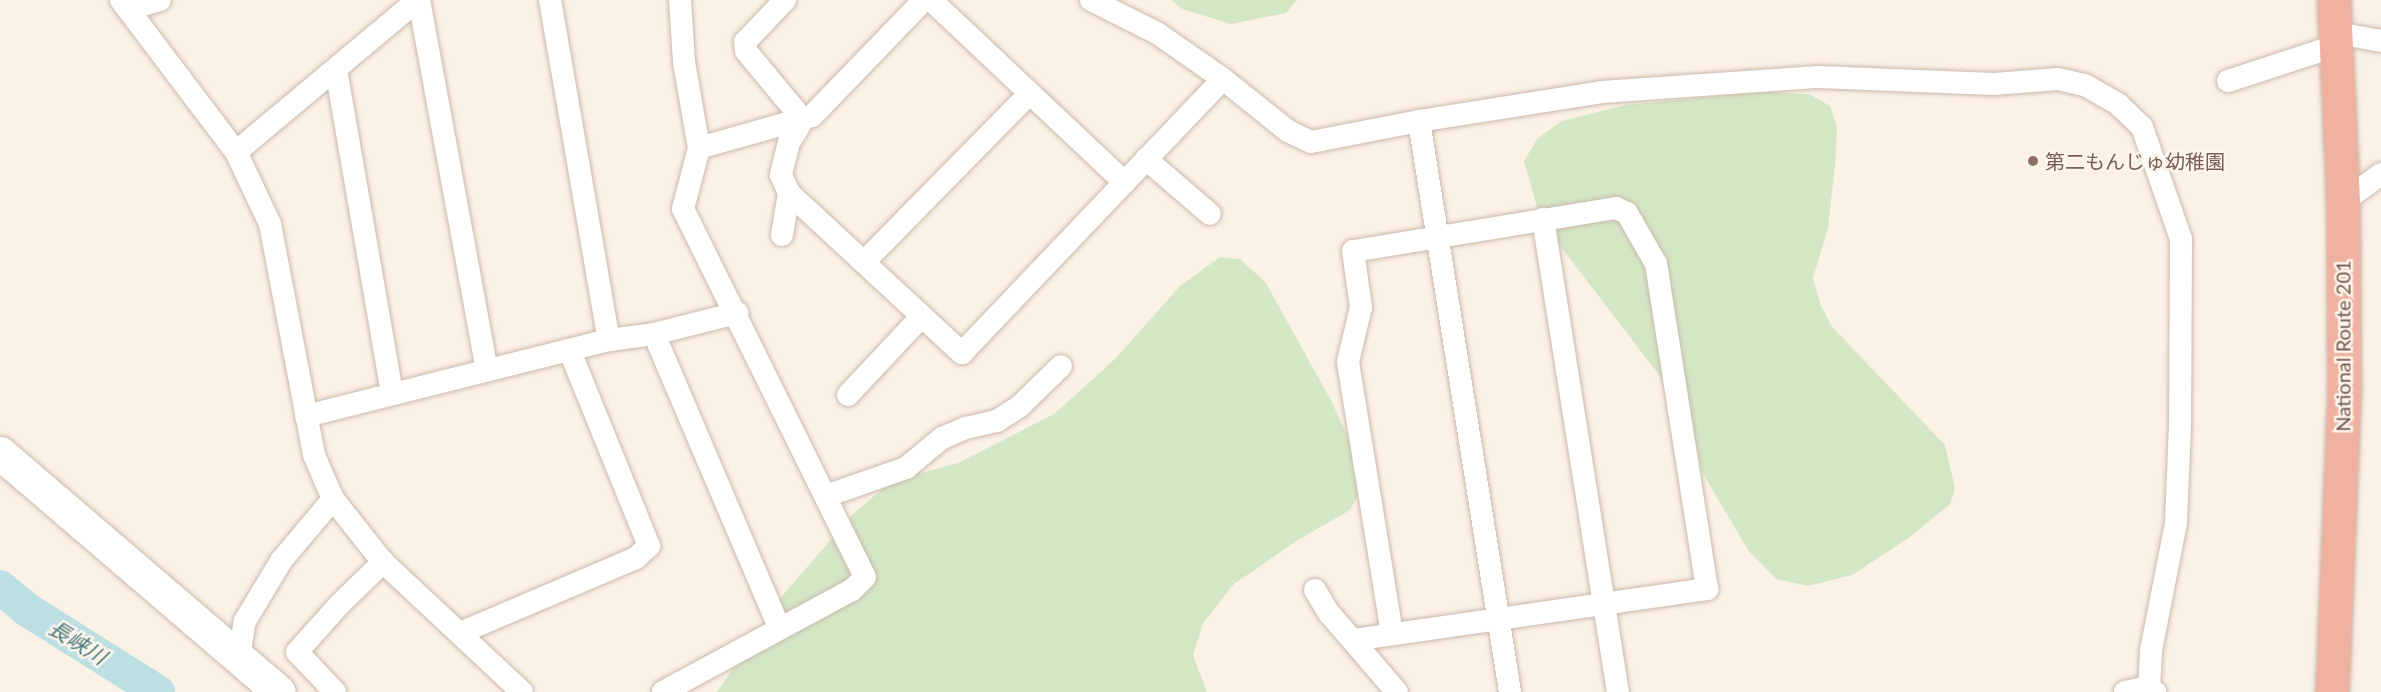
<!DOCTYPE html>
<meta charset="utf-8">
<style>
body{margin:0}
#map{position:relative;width:2381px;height:692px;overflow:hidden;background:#fbf1e5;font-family:Lato,"Noto Sans JP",sans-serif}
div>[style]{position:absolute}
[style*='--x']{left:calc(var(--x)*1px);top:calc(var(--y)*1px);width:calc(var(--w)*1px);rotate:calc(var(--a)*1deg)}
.green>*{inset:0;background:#d4e7c5}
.river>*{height:34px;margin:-17px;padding:0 17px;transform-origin:17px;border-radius:17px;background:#bbdfe3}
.roads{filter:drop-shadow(0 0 2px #cbb9ac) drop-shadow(0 0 2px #cbb9ac)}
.street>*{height:22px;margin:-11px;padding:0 11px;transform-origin:11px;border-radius:11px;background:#fff}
.secondary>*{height:33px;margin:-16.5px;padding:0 16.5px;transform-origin:16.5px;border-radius:16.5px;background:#fff}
.highway>*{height:33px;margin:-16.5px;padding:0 16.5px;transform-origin:16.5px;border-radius:16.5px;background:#f0b2a0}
.dots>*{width:16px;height:16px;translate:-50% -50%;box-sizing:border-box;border:3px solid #fef5eb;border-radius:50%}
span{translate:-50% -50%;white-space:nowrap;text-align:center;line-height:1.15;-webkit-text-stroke:5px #fef5eb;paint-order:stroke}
.education-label{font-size:20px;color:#785e54}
.left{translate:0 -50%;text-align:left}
.street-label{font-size:20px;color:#71584c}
.water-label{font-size:21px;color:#44767c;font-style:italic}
</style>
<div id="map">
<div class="green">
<div style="clip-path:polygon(1171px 0,1297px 0,1286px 13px,1231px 24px,1182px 9px)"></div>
<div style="clip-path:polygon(1758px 92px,1809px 94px,1830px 106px,1837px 127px,1835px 166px,1828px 228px,1813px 278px,1821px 306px,1833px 328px,1945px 445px,1955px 488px,1950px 504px,1910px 537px,1852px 575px,1808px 586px,1776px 579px,1748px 550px,1702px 472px,1692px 424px,1676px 397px,1541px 221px,1524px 161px,1538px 138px,1562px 121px,1626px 105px)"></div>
<div style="clip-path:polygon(1220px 257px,1240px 259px,1266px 283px,1332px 402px,1357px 458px,1359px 493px,1350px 510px,1298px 540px,1234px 584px,1203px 623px,1193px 655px,1207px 692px,717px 692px,782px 596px,854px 513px,892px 481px,958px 463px,1054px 414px,1114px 360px,1180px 286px)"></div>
</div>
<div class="river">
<div style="--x:0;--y:587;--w:34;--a:40"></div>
<div style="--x:26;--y:609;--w:156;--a:32.2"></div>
</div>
<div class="roads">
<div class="street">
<div style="--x:121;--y:0;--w:191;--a:52.9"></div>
<div style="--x:236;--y:152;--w:80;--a:64.7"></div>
<div style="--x:270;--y:224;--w:235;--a:79.2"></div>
<div style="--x:314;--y:455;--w:48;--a:66.6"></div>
<div style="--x:333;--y:499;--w:80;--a:51.6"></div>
<div style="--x:383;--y:562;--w:190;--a:43.1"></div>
<div style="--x:419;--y:0;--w:376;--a:79.6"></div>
<div style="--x:550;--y:0;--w:345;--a:80.2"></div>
<div style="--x:785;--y:0;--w:58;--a:133.6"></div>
<div style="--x:745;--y:42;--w:9;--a:84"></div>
<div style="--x:746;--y:51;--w:89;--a:50.4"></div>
<div style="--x:931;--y:0;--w:265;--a:43.3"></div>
<div style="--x:1091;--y:0;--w:74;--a:26.6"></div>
<div style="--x:1157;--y:33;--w:80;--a:34.9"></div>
<div style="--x:1223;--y:79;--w:83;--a:38.7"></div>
<div style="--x:1288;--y:131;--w:25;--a:26"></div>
<div style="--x:1311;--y:142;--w:110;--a:-11"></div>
<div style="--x:1419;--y:121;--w:185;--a:-9"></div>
<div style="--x:1602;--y:92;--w:217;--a:-4"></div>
<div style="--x:1818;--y:77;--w:176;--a:2.3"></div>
<div style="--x:1994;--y:84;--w:64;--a:-4.5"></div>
<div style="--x:2058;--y:79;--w:28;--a:13"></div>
<div style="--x:2085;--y:85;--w:38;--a:30"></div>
<div style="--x:2118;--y:104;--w:33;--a:44"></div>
<div style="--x:2142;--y:127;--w:119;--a:70.8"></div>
<div style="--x:2181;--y:239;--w:187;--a:90.3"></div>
<div style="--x:2180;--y:426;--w:97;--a:92.4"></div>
<div style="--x:2176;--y:523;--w:130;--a:101.1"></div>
<div style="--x:2151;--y:651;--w:36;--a:93"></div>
<div style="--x:2149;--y:687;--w:8;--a:40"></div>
<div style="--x:129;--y:9;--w:32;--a:-16"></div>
<div style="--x:2337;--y:33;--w:45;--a:10.3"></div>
<div style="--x:336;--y:69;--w:330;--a:80.2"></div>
<div style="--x:2228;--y:81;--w:116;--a:-18.1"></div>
<div style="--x:803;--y:120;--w:26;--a:122"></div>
<div style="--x:789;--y:142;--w:34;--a:104"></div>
<div style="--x:781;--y:175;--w:20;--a:66"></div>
<div style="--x:789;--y:193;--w:236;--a:42.8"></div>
<div style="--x:962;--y:353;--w:378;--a:-46.4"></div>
<div style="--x:1419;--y:121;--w:578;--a:80.94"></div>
<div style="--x:699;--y:148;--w:117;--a:-15.8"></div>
<div style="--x:812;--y:116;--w:161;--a:-46"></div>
<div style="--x:236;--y:152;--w:237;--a:-39.9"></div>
<div style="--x:1146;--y:159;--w:84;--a:40.7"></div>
<div style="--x:2343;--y:202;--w:47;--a:-36.4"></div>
<div style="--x:1543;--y:219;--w:479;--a:81"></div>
<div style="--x:782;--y:235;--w:43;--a:-80.5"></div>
<div style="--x:865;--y:261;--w:234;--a:-45.5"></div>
<div style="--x:654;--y:334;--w:319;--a:66.9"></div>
<div style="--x:848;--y:395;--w:108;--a:-46.9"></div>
<div style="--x:306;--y:416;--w:312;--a:-14.1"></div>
<div style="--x:609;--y:340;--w:45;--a:-7.6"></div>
<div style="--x:654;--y:334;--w:86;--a:-14.2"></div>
<div style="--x:826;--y:496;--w:85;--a:-19.3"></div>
<div style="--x:906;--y:468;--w:47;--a:-39.8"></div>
<div style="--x:942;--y:438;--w:26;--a:-23"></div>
<div style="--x:966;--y:428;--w:32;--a:-13"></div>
<div style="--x:997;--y:421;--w:27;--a:-33"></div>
<div style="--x:1020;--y:406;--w:57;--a:-44.3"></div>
<div style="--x:1315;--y:590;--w:27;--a:59"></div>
<div style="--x:1329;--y:613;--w:104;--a:49.3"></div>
<div style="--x:460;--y:633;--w:191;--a:-23.1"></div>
<div style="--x:636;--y:558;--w:18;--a:-43"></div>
<div style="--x:649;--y:546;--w:210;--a:-112.1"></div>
<div style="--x:1353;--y:640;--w:358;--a:-8.2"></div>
<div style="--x:1707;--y:589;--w:329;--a:-98.9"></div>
<div style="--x:1656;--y:264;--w:59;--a:-119.6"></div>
<div style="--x:1627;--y:213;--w:12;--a:-156"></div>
<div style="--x:1616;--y:208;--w:266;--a:170.7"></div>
<div style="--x:1353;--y:251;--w:57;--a:81.9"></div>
<div style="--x:1361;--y:307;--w:57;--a:103.3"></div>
<div style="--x:1348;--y:362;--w:275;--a:80.8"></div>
<div style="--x:239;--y:657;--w:36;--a:-81"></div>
<div style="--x:245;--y:621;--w:70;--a:-59"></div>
<div style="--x:281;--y:561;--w:81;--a:-50"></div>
<div style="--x:335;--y:692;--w:55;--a:-133.5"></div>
<div style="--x:297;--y:652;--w:63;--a:-48.2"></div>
<div style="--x:339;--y:605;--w:62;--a:-44.3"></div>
<div style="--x:663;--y:692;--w:215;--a:-28.4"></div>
<div style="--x:852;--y:590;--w:18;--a:-45"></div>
<div style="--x:865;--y:577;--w:411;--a:-116.3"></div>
<div style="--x:683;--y:209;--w:63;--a:-75.3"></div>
<div style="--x:699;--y:148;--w:87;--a:-99.9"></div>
<div style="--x:684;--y:62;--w:62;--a:-93.7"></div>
<div style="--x:2125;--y:692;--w:25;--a:-12"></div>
</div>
<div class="secondary">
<div style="--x:0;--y:453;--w:367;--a:40.6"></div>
</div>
<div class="highway">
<div style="--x:2332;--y:692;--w:303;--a:-87.7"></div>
<div style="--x:2344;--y:389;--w:187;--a:-90.3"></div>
<div style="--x:2343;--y:202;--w:202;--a:-92.6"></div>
</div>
</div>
<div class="dots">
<div style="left:2033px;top:161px;background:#8d6e63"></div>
</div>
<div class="education-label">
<span class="left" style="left:2045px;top:161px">第二もんじゅ幼稚園</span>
</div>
<div class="street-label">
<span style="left:2343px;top:346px;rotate:-90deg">National Route 201</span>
</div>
<div class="water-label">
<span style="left:78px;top:642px;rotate:32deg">長峡川</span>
</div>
</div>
